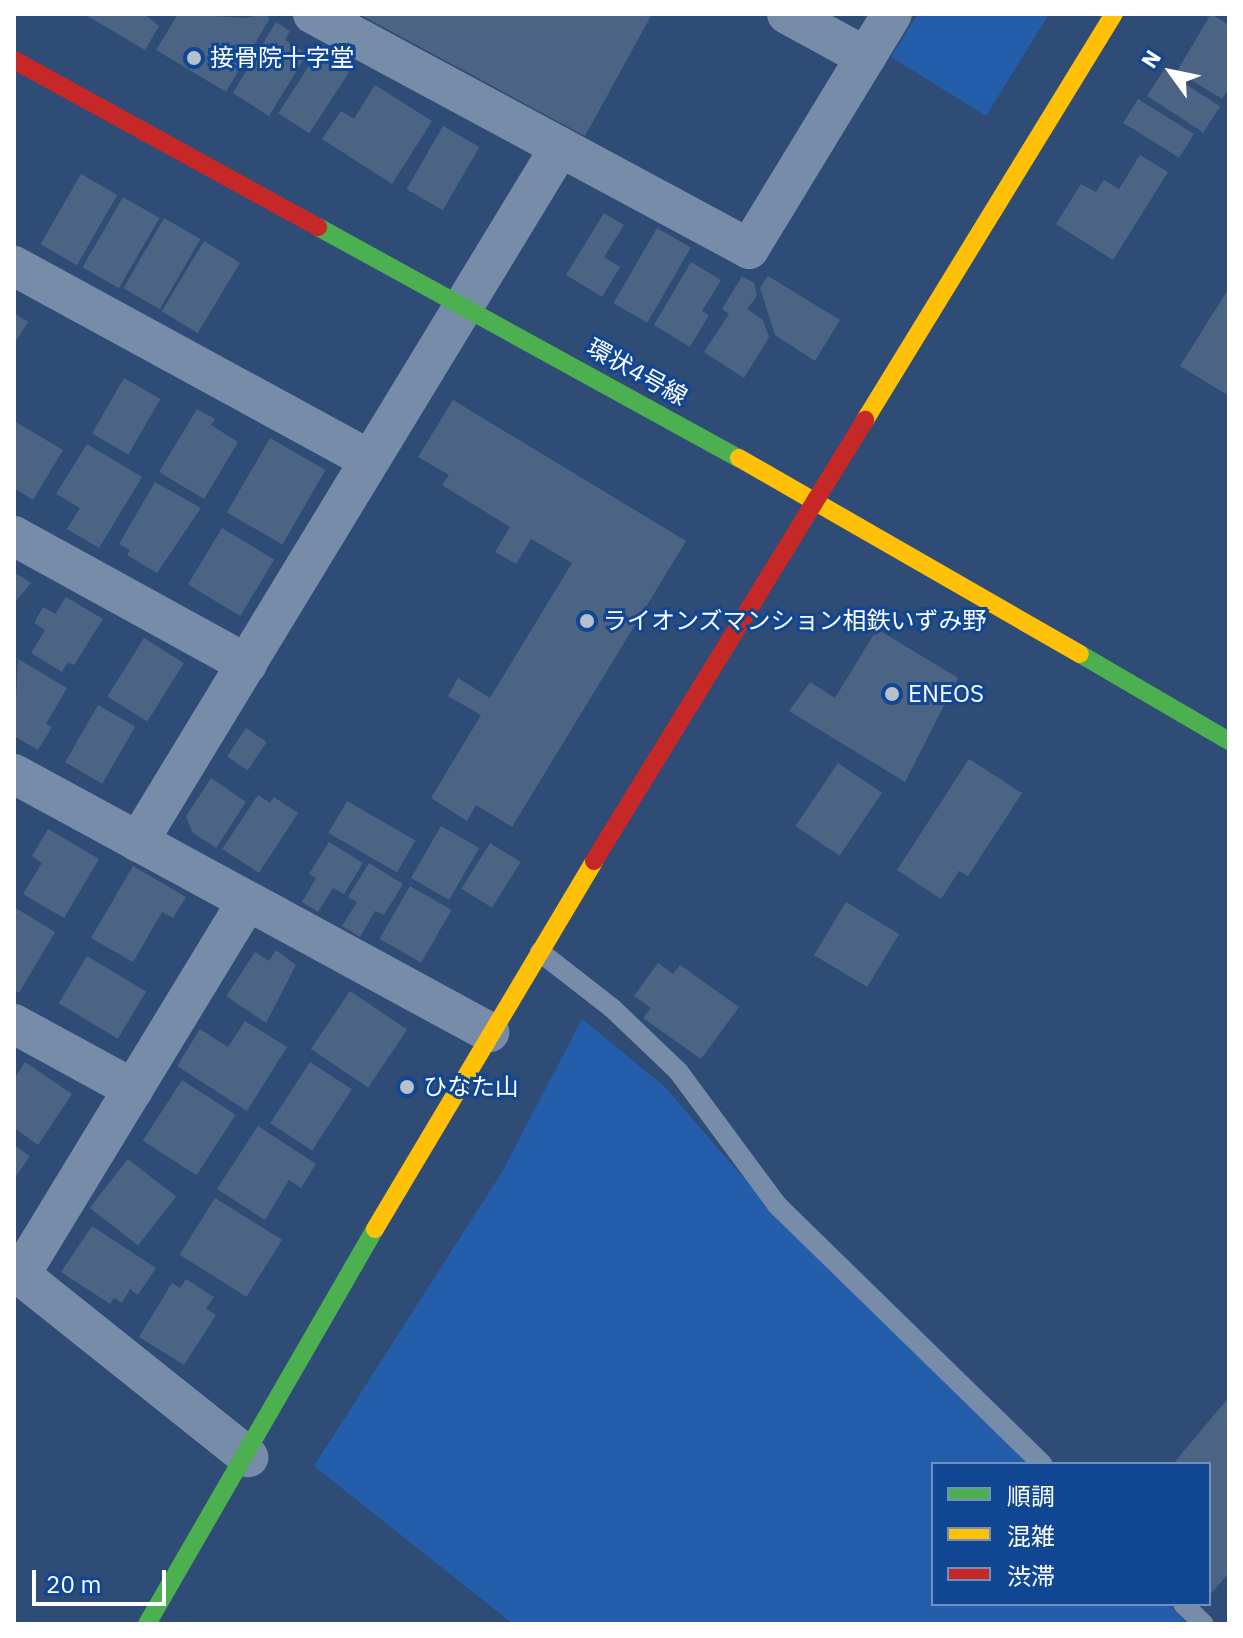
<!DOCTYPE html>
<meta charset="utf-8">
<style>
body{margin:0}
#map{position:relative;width:1243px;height:1638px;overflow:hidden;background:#2e4c75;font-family:"IBM Plex Sans","Noto Sans JP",sans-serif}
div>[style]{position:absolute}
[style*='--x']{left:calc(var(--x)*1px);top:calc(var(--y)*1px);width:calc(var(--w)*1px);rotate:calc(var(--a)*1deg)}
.green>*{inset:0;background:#245eaa}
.building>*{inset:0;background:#4b6484;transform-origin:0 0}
.lane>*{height:20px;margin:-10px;padding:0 10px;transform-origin:10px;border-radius:10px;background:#768ca8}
.street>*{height:40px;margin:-20px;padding:0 20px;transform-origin:20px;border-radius:20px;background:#768ca8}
.fast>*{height:18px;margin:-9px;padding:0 9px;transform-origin:9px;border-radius:9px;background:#4caf50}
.slow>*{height:18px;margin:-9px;padding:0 9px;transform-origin:9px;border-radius:9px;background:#ffc107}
.jam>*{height:18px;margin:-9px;padding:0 9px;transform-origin:9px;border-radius:9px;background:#c62828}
.dots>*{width:22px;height:22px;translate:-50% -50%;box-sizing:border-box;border:4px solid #114792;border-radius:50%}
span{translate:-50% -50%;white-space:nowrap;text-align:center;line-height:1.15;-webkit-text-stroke:6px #114792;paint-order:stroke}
.poi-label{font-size:24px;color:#fff}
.left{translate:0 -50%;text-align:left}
.street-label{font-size:24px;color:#fff}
.frame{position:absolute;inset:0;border:16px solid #fff;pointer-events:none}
.legend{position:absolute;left:931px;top:1462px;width:280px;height:144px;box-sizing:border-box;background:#114792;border:2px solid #7091be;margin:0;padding:10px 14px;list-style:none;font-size:24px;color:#fff}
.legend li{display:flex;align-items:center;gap:16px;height:40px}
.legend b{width:40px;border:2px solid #7091be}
.north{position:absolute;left:1131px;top:32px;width:80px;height:80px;-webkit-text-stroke:6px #114792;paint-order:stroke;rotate:303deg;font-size:22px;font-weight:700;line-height:32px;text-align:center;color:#fff}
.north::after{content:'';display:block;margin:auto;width:28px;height:36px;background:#fff;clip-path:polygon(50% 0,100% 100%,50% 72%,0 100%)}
.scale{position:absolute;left:32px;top:1570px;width:134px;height:36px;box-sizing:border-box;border:4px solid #fff;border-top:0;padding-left:10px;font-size:24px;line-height:28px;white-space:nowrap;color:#fff;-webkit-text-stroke:6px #114792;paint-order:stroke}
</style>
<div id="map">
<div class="green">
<div style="clip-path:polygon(918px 14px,1049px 14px,986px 116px,891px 57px)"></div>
<div style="clip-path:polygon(582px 1019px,664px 1086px,773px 1212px,1031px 1464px,933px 1464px,933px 1604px,1168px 1604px,1188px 1624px,513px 1624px,314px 1466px,502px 1172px)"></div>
</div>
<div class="building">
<div style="clip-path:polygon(84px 14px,144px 14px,159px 26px,145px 50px)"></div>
<div style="clip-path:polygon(178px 14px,246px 18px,263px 14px,270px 18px,226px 92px,156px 50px)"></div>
<div style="clip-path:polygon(359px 14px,652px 14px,585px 136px)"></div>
<div style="clip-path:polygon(1211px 14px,1229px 25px,1229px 88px,1222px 99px,1177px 71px)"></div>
<div style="clip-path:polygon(276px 22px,290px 31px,285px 40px,307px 54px,269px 116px,233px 93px)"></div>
<div style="left:318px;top:52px;width:37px;height:73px;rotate:33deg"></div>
<div style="left:1164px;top:70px;width:67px;height:31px;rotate:33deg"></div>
<div style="clip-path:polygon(375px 85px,432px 121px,392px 184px,322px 139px,341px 111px,354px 119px)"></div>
<div style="left:1138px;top:99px;width:66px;height:28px;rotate:32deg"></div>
<div style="left:443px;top:126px;width:42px;height:73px;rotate:30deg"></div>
<div style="clip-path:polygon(1140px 155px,1168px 172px,1113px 260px,1056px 224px,1081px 184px,1096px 192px,1104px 180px,1119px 189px)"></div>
<div style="left:81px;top:174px;width:42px;height:81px;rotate:30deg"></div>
<div style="left:123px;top:197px;width:42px;height:81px;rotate:30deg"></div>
<div style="clip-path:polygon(604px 213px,624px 225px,604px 257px,620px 267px,602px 297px,566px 275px)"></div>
<div style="left:164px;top:218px;width:42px;height:81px;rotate:30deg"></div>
<div style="left:657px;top:228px;width:39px;height:87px;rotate:30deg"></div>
<div style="left:204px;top:241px;width:42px;height:82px;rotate:31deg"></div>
<div style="clip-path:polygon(691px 262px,721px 280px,702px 311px,709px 315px,690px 347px,654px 325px)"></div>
<div style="clip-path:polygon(742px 276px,754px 283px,757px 296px,747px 309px,763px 320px,769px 337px,744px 378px,704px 352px,729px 314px,722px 309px)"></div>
<div style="clip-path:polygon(768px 276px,840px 320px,815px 361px,775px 335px,760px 288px)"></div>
<div style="clip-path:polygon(1229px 288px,1229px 396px,1180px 366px)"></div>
<div style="clip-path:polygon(14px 313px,28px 322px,16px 341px,14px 339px)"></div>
<div style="left:124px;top:378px;width:42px;height:64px;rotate:30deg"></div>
<div style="clip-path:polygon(453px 400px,686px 541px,512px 827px,476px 805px,467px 821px,431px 798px,481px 715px,448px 696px,458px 678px,490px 698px,572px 563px,531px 539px,516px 564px,495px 552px,510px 527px,442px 485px,449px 475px,418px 457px)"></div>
<div style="clip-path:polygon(197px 409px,215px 419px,211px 425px,238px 442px,204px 499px,159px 472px)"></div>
<div style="clip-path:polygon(14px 421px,63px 450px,33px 500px,14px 488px)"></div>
<div style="left:270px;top:438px;width:64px;height:86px;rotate:30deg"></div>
<div style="clip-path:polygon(87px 444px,142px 477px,99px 548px,67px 529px,80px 508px,56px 494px)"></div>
<div style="clip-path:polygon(155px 482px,201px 508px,157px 573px,127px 555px,130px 550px,119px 544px)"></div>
<div style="left:222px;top:528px;width:61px;height:66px;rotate:31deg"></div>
<div style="clip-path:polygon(14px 572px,31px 583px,14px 603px)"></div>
<div style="clip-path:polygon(66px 597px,103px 619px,74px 665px,68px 662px,62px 672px,31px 653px,45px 630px,34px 623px,43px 607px,55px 614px)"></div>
<div style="clip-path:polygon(877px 629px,958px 678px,905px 782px,789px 711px,810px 682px,835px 698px)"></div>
<div style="left:144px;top:638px;width:47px;height:69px;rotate:32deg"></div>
<div style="clip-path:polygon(18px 659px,67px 688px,46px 724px,52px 727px,38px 750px,14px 736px)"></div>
<div style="left:98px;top:705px;width:43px;height:66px;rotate:30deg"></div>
<div style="left:246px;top:728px;width:25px;height:34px;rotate:34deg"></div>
<div style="clip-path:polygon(969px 759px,1022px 793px,968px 876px,959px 871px,941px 899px,897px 870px)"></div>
<div style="left:838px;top:763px;width:53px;height:76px;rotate:34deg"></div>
<div style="clip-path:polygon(211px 778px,246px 802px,216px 848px,192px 832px,186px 816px)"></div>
<div style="clip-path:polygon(258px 795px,270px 803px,274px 797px,298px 813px,259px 873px,222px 849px)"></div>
<div style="left:347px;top:801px;width:79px;height:37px;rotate:30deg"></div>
<div style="left:441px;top:826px;width:44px;height:60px;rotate:30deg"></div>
<div style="clip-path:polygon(48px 829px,99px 859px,64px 918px,23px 894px,42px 863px,32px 856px)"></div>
<div style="clip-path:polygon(329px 842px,363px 863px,344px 894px,333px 888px,318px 912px,302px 902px,316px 878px,309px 874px)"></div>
<div style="left:490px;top:843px;width:36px;height:54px;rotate:32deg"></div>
<div style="clip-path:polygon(369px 863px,403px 884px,384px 915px,375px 911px,360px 937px,342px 926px,357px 902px,348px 897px)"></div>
<div style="clip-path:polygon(133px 866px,186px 897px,173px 918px,162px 912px,133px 962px,91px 938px)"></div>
<div style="left:410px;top:886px;width:48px;height:61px;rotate:30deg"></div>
<div style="left:846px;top:902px;width:62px;height:62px;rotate:31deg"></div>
<div style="clip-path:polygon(14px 907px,55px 932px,19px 993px,14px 990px)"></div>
<div style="clip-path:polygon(276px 950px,296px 965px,266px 1023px,226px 996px,255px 952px,269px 961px)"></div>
<div style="left:87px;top:956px;width:69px;height:55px;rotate:31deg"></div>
<div style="clip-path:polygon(658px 963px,673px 974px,680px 965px,739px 1007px,701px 1059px,643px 1018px,651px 1008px,634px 996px)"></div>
<div style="left:350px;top:991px;width:69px;height:70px;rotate:34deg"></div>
<div style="clip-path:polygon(245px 1021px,287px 1047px,247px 1111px,177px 1066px,200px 1029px,228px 1047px)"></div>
<div style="clip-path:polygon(25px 1062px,72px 1094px,38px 1145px,14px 1128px,14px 1079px)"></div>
<div style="left:310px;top:1062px;width:50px;height:73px;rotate:33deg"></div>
<div style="left:182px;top:1080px;width:64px;height:72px;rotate:33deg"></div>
<div style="clip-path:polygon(258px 1126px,316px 1164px,301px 1188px,289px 1180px,265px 1220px,217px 1189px)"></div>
<div style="clip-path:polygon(14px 1145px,30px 1156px,14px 1179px)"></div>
<div style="left:128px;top:1159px;width:61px;height:62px;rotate:38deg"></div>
<div style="left:215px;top:1198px;width:79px;height:67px;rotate:32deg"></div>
<div style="clip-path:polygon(92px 1226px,156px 1268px,138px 1295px,130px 1289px,122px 1303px,114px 1298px,110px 1304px,61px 1272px)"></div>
<div style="clip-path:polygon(186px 1279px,214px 1297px,206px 1309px,216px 1315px,184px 1365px,139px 1337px,172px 1283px,180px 1288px)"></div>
<div style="clip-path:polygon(1229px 1397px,1229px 1573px,1209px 1596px,1209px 1464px,1173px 1464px)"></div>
</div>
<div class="lane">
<div style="--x:540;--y:952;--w:91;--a:37.9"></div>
<div style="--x:612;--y:1008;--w:91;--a:43.7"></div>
<div style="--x:678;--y:1071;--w:167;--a:53.5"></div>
<div style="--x:777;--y:1205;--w:371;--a:44.3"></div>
<div style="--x:1183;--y:1604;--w:29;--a:44"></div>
</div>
<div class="street">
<div style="--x:313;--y:14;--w:495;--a:28.3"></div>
<div style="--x:749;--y:249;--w:275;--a:-58.7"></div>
<div style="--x:787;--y:14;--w:90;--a:28.6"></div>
<div style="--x:14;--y:266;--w:405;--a:28.6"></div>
<div style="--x:14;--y:536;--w:266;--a:28.8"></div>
<div style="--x:14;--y:774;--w:541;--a:28.51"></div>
<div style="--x:138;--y:842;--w:811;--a:-58.72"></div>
<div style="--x:14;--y:1024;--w:136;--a:28.6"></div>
<div style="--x:14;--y:1270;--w:300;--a:38.6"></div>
<div style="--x:20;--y:1275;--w:437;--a:-58.7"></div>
</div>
<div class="fast">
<div style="--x:318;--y:227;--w:480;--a:28.8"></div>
<div style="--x:1080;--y:654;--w:173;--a:30.3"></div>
<div style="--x:147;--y:1624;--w:456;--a:-60"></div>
</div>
<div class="slow">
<div style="--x:865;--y:420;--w:476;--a:-58.5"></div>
<div style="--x:739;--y:458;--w:393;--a:29.9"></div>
<div style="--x:375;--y:1229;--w:428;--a:-59.2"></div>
</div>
<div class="jam">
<div style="--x:14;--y:60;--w:347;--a:28.8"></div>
<div style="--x:594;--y:861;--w:518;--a:-58.43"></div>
</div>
<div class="dots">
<div style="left:194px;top:58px;background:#b6c0cf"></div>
<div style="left:587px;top:621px;background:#b6c0cf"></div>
<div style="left:892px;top:694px;background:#b6c0cf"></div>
<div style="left:407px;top:1087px;background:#b6c0cf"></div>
</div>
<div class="poi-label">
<span class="left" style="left:210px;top:58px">接骨院十字堂</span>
<span class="left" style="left:603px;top:621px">ライオンズマンション相鉄いずみ野</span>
<span class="left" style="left:908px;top:694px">ENEOS</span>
<span class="left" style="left:423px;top:1087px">ひなた山</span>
</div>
<div class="street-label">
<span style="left:637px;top:372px;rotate:29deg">環状4号線</span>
</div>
<div class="frame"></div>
<ul class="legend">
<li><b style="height:10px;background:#4caf50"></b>順調</li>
<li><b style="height:10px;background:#ffc107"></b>混雑</li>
<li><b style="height:10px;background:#c62828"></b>渋滞</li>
</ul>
<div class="north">N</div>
<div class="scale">20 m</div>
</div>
